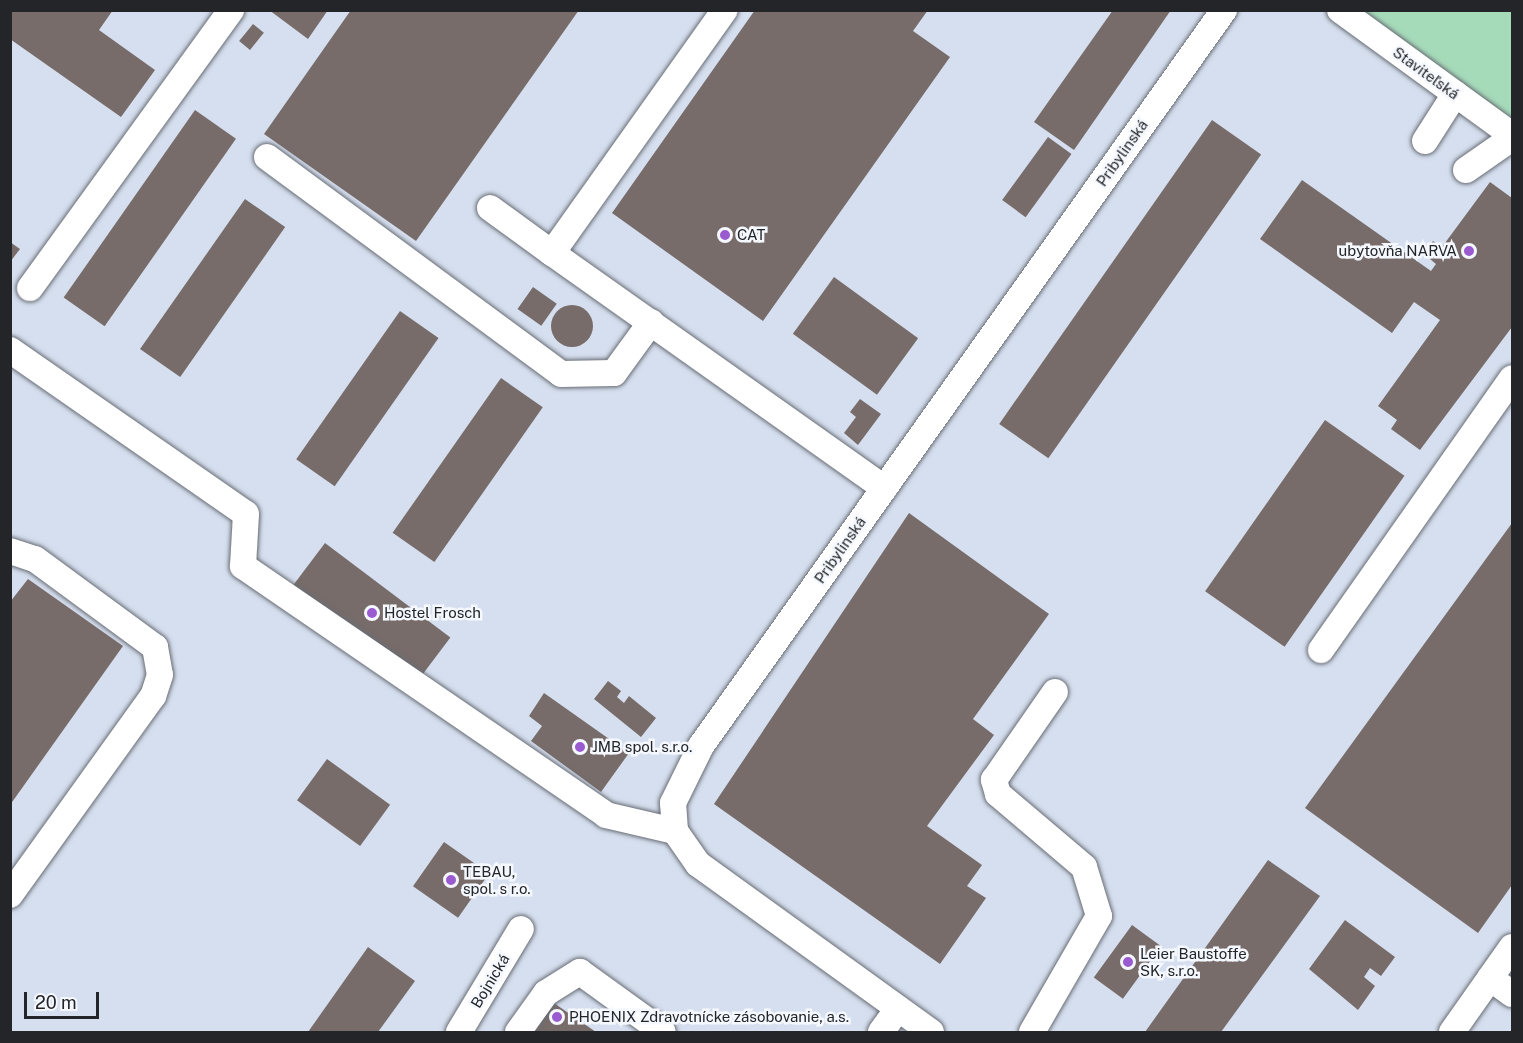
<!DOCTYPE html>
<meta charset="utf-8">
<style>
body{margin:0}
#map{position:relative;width:1523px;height:1043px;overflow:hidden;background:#e5ebf4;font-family:"Public Sans",sans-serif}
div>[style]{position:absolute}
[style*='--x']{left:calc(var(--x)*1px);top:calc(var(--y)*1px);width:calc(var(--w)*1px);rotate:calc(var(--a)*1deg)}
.built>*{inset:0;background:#d6dfef}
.green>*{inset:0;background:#a6dbba}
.building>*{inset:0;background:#776c6a;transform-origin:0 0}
.round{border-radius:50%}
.roads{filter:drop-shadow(0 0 2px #686d75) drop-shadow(0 0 2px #686d75)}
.minor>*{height:26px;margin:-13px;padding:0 13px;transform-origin:13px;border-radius:13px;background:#fff}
.dots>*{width:16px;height:16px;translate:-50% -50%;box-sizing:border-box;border:3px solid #f5f8fe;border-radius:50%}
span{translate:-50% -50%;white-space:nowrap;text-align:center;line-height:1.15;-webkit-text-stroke:5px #f5f8fe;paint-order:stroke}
.street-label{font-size:15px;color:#232528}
.poi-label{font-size:15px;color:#232528}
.left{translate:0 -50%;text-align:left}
.right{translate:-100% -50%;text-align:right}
.frame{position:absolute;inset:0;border:12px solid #232528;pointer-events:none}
.scale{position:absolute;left:24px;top:992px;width:75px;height:27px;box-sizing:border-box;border:3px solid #232528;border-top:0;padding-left:8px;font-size:18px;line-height:21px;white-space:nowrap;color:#232528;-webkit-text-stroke:4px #f5f8fe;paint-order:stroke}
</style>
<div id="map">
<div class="built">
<div style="clip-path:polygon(10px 11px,1362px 11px,1512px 120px,1512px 1032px,11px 1032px)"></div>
</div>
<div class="green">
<div style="clip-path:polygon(1362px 11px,1512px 11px,1512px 120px)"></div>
</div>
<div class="building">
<div style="clip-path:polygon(10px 10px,113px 10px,99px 30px,155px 70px,121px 117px,10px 39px)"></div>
<div style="clip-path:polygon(269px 10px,328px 10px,308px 39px)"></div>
<div style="clip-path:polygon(351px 10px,579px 10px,416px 241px,264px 134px)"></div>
<div style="clip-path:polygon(755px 10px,928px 10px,913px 31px,950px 57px,763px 321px,612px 213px)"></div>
<div style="clip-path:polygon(1113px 10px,1171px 10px,1074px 150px,1034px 122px)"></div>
<div style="left:253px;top:24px;width:14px;height:22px;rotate:39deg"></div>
<div style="left:195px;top:110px;width:50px;height:229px;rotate:35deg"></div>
<div style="left:1212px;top:120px;width:60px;height:371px;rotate:35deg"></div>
<div style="left:1048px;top:137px;width:29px;height:78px;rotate:36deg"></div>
<div style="clip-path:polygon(1302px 180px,1431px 271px,1436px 264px,1424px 254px,1433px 241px,1442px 247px,1490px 182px,1512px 198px,1512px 327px,1420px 450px,1391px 429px,1397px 420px,1378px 406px,1440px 320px,1414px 302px,1392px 333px,1260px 239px)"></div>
<div style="left:245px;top:199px;width:49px;height:183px;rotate:35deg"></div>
<div style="clip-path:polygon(10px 242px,20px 249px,10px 262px)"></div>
<div style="left:834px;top:277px;width:104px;height:70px;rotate:36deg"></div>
<div style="left:533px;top:287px;width:29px;height:27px;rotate:35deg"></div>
<div class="round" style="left:551px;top:305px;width:42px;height:42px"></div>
<div style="left:400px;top:311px;width:47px;height:181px;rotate:35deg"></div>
<div style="left:501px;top:378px;width:51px;height:189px;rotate:35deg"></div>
<div style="clip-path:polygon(860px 399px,881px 414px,858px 445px,844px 433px,856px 417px,850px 412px)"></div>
<div style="left:1325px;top:420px;width:97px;height:209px;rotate:35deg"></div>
<div style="clip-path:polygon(909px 513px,1049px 614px,973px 719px,994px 735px,927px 826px,982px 865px,967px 886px,986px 898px,940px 964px,714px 804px)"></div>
<div style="clip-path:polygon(1512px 523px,1512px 885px,1478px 933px,1305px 808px)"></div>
<div style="left:325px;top:543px;width:157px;height:57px;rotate:37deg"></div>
<div style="clip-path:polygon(28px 579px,123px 646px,10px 805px,10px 602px)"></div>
<div style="clip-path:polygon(608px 681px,621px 691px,617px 697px,624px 703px,629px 696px,656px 718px,641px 737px,594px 699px)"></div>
<div style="clip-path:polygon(544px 693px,629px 753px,601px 792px,531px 741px,542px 726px,529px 716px)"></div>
<div style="left:327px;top:759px;width:78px;height:51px;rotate:36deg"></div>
<div style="left:444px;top:842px;width:55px;height:54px;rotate:35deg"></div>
<div style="clip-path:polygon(1268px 860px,1320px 896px,1221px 1032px,1145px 1032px)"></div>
<div style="clip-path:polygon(1345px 920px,1395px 957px,1381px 976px,1370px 968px,1364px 977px,1375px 986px,1358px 1010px,1309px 969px)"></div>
<div style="left:1132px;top:925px;width:36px;height:65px;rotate:36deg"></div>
<div style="clip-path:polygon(368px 947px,415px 981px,378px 1032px,308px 1032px)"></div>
<div style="clip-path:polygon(551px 1001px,596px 1032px,529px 1032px)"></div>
</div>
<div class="roads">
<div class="minor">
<div style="--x:1340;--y:10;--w:213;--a:36"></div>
<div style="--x:1425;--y:141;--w:56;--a:-57.4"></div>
<div style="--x:267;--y:157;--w:365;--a:36.4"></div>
<div style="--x:561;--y:374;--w:53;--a:-1.1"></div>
<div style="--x:614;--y:373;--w:63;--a:-54"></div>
<div style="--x:1466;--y:170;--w:56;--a:-34.8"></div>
<div style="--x:490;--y:208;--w:77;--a:36"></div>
<div style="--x:552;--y:253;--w:298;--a:-54.6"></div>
<div style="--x:552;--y:253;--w:407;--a:35.3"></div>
<div style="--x:30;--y:288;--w:343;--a:-54.1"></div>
<div style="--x:10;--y:350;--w:287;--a:34.8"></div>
<div style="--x:246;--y:514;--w:52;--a:93.3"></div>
<div style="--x:243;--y:566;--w:440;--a:34.4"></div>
<div style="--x:606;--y:815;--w:71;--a:13.1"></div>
<div style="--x:10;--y:551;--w:26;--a:18"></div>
<div style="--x:35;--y:559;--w:149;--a:36.3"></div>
<div style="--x:155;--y:647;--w:28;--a:80"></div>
<div style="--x:160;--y:675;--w:22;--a:108"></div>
<div style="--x:153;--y:696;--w:245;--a:125.7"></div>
<div style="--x:1321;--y:650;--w:332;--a:-54.9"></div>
<div style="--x:1490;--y:978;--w:27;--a:36"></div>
<div style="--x:459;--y:1032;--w:120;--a:-59"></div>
<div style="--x:518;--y:1032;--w:48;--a:-54.3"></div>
<div style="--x:546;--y:993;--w:40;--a:-32"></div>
<div style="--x:580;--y:972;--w:102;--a:35.9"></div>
<div style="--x:881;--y:1032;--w:29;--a:-54"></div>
<div style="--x:931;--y:1032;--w:287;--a:-144.2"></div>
<div style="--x:698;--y:864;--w:40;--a:-124.9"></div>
<div style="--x:675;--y:831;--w:28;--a:-94"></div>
<div style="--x:673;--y:803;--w:64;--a:-63.8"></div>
<div style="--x:701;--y:746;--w:903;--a:-54.6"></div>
<div style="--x:1032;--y:1032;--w:134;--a:-60"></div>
<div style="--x:1099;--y:916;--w:51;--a:-107"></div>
<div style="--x:1084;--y:867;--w:113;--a:-139.7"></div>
<div style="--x:998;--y:794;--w:15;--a:-106"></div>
<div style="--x:994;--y:780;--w:107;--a:-55.3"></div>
<div style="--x:1452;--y:1032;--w:104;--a:-54.8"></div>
</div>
</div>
<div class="dots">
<div style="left:725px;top:235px;background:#9a5ad0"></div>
<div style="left:1469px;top:251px;background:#9a5ad0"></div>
<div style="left:372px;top:613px;background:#9a5ad0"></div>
<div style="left:580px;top:747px;background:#9a5ad0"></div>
<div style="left:451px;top:880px;background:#9a5ad0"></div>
<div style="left:1128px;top:962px;background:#9a5ad0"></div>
<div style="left:557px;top:1017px;background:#9a5ad0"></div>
</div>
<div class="street-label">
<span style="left:1426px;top:73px;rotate:36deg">Staviteľská</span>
<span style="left:1122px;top:153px;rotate:-55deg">Pribylinská</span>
<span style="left:840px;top:550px;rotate:-55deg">Pribylinská</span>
<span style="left:490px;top:981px;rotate:-59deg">Bojnická</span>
</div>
<div class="poi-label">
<span class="left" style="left:737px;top:235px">CAT</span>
<span class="right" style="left:1457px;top:251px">ubytovňa NARVA</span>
<span class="left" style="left:384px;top:613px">Hostel Frosch</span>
<span class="left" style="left:592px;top:747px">JMB spol. s.r.o.</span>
<span class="left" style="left:463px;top:880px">TEBAU,<br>spol. s r.o.</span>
<span class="left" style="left:1140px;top:962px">Leier Baustoffe<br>SK, s.r.o.</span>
<span class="left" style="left:569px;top:1017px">PHOENIX Zdravotnícke zásobovanie, a.s.</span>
</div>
<div class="frame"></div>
<div class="scale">20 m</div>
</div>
